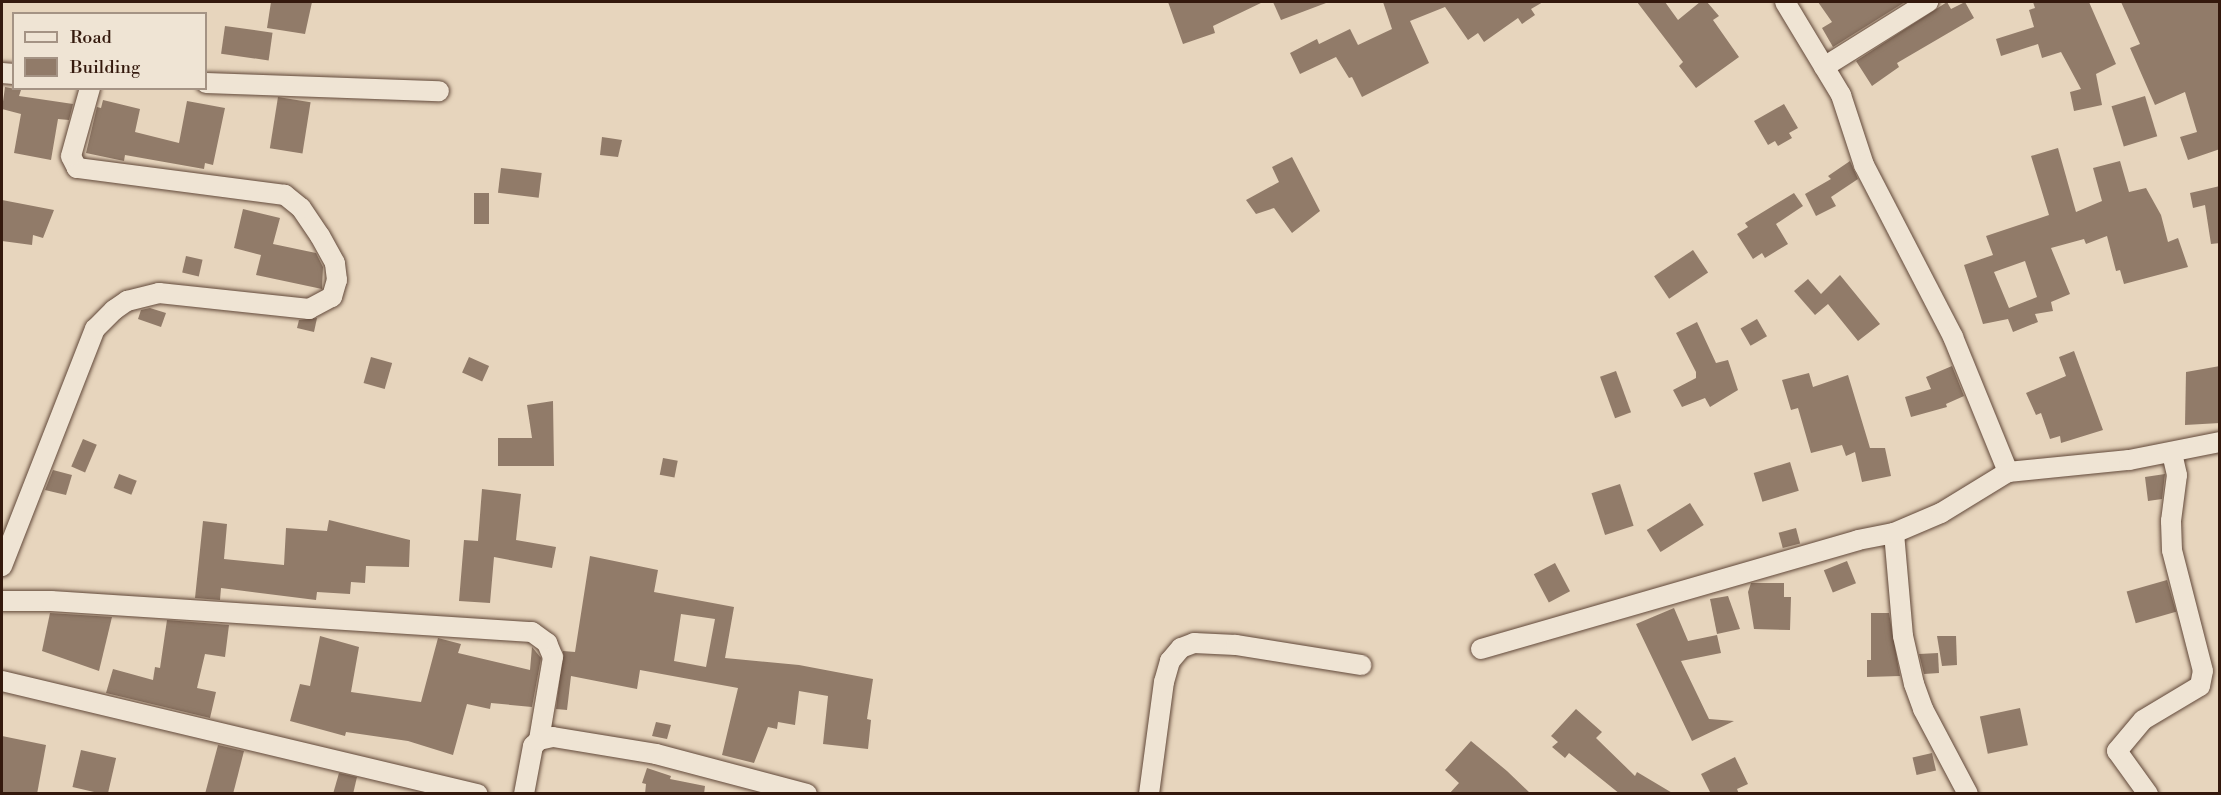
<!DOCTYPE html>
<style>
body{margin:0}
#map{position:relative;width:2221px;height:795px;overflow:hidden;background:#e7d5bd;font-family:"Libre Bodoni",serif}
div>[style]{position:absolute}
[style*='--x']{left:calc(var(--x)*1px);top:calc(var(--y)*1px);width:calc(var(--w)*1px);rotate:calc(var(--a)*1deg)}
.building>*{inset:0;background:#917b69;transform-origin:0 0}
.roads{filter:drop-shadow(0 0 2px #614839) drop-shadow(0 0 2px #614839)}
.minor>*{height:20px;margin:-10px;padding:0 10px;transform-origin:10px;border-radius:10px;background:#efe4d4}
span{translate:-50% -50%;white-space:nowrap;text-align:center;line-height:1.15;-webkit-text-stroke:4.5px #efe4d4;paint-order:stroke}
.frame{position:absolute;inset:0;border:3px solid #34190d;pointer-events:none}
.legend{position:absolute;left:12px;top:12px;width:195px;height:78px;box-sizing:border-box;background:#efe4d4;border:2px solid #a49384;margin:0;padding:8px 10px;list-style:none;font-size:18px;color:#34190d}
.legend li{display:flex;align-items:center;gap:12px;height:30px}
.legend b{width:30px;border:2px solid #a49384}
</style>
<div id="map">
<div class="building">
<div style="clip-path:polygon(271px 2px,312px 2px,305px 34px,267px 28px)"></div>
<div style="clip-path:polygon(1168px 2px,1263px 2px,1213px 26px,1215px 33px,1183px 44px)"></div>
<div style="clip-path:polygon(1273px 2px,1326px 2px,1326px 3px,1281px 20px)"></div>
<div style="clip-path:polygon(1383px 2px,1543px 2px,1531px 9px,1535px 15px,1522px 24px,1518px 18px,1484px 42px,1478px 33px,1468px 40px,1445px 7px,1410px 21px,1429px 63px,1362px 97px,1352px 77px,1349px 78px,1336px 57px,1300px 74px,1290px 53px,1317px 39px,1319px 44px,1350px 29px,1358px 45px,1392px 29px)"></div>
<div style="clip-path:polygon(1637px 2px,1665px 2px,1678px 20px,1700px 2px,1707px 2px,1719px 16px,1713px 20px,1739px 57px,1696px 88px,1679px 66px,1683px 62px)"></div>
<div style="clip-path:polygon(1818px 2px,1905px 2px,1833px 47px,1822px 28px,1832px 22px)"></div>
<div style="clip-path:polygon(1947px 2px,1951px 9px,1965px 2px,1974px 18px,1897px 63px,1899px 67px,1872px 86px,1856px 61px)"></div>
<div style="clip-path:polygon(2033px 2px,2089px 2px,2116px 64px,2096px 74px,2102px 105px,2074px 111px,2070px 92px,2081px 89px,2061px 52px,2042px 58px,2038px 44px,2001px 56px,1996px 39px,2034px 27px,2029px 10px,2035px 8px)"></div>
<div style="clip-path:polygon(2121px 2px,2220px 2px,2220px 149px,2188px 160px,2180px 137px,2197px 132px,2185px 92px,2155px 105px,2130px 48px,2140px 44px)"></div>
<div style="left:225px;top:26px;width:48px;height:28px;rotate:8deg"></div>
<div style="clip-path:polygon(5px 87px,21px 90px,19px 96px,73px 104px,69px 120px,58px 119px,51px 160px,14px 153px,21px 114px,2px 109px)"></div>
<div style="left:2145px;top:96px;width:42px;height:35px;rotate:73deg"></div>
<div style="left:278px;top:97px;width:33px;height:52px;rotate:9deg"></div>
<div style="clip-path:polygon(103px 100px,140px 109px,135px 132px,179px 143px,187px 101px,225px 108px,213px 165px,205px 163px,204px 169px,125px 155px,124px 161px,86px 153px,97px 107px,101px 108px)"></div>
<div style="clip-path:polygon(1784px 104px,1798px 128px,1789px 133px,1792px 138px,1778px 146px,1775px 141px,1768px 145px,1754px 121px)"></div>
<div style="clip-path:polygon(602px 137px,622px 140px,618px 157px,600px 155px)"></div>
<div style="clip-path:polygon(evenodd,2058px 148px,2076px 212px,2102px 201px,2093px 168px,2120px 161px,2129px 192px,2146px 188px,2161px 215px,2168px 242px,2178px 238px,2188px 267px,2124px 284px,2120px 270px,2116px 271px,2107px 236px,2086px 244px,2084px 239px,2051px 248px,2070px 294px,2051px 302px,2053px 311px,2035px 314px,2038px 322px,2013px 332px,2008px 319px,1983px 324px,1964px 265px,1993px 255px,1986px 236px,2049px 215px,2031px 156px,2058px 148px,2025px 261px,2037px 297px,2009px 308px,1994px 272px,2025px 261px)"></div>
<div style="clip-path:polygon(1292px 157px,1320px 211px,1292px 233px,1274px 208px,1256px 214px,1246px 200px,1279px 182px,1272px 167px)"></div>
<div style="clip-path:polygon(1850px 161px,1858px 179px,1831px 197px,1836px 206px,1816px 216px,1805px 194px,1831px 179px,1828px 176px)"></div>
<div style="left:501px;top:168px;width:41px;height:25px;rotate:7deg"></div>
<div style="clip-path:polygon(2220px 186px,2220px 243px,2211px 244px,2205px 205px,2193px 208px,2190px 193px)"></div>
<div style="left:474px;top:193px;width:15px;height:31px"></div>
<div style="clip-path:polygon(1794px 193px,1803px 206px,1776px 224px,1788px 244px,1765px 258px,1762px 253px,1753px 259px,1737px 234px,1748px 227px,1745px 223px)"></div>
<div style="clip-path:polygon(2px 200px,54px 210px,43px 238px,33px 235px,32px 245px,2px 241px)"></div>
<div style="clip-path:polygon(243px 209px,280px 218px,273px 244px,316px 253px,323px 267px,322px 289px,256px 275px,261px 255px,234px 248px)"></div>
<div style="left:1693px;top:250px;width:27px;height:47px;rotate:56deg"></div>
<div style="left:186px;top:256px;width:17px;height:17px;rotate:13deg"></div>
<div style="clip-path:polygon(1840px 275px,1880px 324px,1858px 341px,1828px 304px,1815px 315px,1794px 291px,1808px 279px,1821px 294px)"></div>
<div style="clip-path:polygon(150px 308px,166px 313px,161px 327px,138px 319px,141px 310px)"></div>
<div style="clip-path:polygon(317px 318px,314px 332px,297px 328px,299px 320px)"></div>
<div style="left:1757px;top:319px;width:20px;height:19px;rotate:60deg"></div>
<div style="clip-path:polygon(1697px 322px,1716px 363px,1728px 360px,1738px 390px,1710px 407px,1705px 398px,1682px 407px,1673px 390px,1696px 378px,1696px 372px,1676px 333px)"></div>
<div style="clip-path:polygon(2074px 351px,2103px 430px,2061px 443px,2060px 436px,2050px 439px,2041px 413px,2036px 415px,2026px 393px,2066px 376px,2059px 357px)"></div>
<div style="left:371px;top:357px;width:22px;height:27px;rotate:16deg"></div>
<div style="left:469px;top:357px;width:22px;height:17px;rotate:24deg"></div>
<div style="clip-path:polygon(1952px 366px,1964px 396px,1946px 404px,1947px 407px,1911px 417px,1905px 397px,1931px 389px,1926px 377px)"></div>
<div style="clip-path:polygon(2220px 366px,2220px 423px,2185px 425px,2186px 372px)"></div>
<div style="left:1616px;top:371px;width:44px;height:17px;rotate:70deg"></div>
<div style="clip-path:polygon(1809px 373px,1813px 387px,1848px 375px,1870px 448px,1885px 448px,1891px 476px,1862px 482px,1855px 452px,1846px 456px,1842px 445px,1811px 453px,1798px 408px,1791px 410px,1782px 380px)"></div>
<div style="clip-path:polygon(553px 401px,554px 466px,498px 466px,498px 438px,532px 438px,527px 405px)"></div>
<div style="left:83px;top:439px;width:15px;height:30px;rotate:23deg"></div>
<div style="left:663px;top:458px;width:15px;height:17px;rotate:11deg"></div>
<div style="left:1790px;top:462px;width:30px;height:38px;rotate:73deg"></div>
<div style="clip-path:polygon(53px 470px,72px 475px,66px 495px,45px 490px)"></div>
<div style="left:119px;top:474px;width:19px;height:15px;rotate:21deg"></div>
<div style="clip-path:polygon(2165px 474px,2162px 499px,2148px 501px,2145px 477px)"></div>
<div style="left:1620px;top:484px;width:44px;height:30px;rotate:72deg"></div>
<div style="clip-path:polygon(482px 489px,521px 494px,516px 540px,556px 547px,552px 568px,494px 557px,490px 603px,459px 601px,464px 540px,478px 541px)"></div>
<div style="left:1690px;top:503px;width:26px;height:51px;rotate:58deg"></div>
<div style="clip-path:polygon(329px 520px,410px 540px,409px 567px,366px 566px,365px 583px,351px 582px,350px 594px,317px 592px,316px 600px,221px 588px,220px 600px,195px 598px,203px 521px,227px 524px,224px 559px,284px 565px,286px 528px,327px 531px)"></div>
<div style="left:1796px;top:528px;width:16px;height:18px;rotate:75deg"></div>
<div style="clip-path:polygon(evenodd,590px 556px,658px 570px,654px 592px,734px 607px,725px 658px,799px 665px,873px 679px,867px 719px,871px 720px,868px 749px,823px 744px,828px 696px,799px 691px,795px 725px,778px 722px,777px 729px,768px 727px,754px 763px,722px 755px,738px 688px,640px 670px,637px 689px,571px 676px,567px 710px,556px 709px,563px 651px,575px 652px,590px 556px,681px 614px,715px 619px,706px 667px,674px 661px,681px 614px)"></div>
<div style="left:1847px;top:561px;width:24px;height:25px;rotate:68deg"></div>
<div style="left:1555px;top:563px;width:32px;height:24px;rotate:62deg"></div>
<div style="left:2167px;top:580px;width:33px;height:42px;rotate:74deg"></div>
<div style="clip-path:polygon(1751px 583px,1784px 583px,1784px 597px,1791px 597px,1790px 630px,1754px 629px,1748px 592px)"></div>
<div style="clip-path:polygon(1728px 596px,1740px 629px,1717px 634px,1710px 599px)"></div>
<div style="clip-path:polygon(1674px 608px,1688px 641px,1717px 635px,1721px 653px,1681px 661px,1709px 719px,1734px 721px,1692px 741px,1636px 624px)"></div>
<div style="clip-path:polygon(50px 613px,112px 617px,99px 671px,42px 651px)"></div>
<div style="clip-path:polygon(1871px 613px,1889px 613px,1900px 676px,1867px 677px,1867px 660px,1871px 660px)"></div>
<div style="clip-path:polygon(167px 620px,229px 625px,225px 657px,205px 654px,197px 688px,216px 692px,210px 718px,106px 693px,113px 669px,153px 680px,155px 667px,160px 668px)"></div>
<div style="clip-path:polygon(320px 636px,359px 647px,351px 692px,421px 702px,438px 638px,461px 644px,458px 653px,530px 670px,532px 647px,541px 658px,532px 707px,491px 703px,490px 709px,467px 704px,453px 755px,408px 741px,346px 732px,345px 736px,290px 721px,300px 684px,310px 686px)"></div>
<div style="clip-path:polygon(1937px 636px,1956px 636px,1957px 665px,1942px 666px)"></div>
<div style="clip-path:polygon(1938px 653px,1939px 673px,1924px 674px,1919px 654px)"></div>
<div style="left:2020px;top:708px;width:38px;height:41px;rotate:78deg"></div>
<div style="clip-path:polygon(1576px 709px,1602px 732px,1596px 738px,1635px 776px,1637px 772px,1674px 794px,1620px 794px,1569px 753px,1565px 758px,1552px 747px,1558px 742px,1551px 736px)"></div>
<div style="clip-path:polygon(656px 722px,671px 725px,667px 739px,652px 736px)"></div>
<div style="clip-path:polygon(2px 736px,46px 745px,37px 794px,2px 794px)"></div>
<div style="clip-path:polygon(1471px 741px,1507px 771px,1531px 794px,1449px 794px,1459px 783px,1445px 770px)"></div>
<div style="clip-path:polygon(218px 745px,244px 751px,233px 794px,205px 794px)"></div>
<div style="left:81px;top:750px;width:36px;height:38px;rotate:13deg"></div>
<div style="left:1932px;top:753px;width:18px;height:20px;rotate:77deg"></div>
<div style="clip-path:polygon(1735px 757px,1748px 784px,1737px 789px,1739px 794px,1711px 794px,1701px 774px)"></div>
<div style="clip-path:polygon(647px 768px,671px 776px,670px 779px,705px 786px,704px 794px,645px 794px,646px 784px,642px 783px)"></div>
<div style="clip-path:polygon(339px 773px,357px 777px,353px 794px,333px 794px)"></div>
</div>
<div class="roads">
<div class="minor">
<div style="--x:1785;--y:2;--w:109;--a:58.9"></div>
<div style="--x:1841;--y:95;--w:74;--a:71.8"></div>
<div style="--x:1864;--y:165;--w:194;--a:62.6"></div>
<div style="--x:1953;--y:337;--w:146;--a:67.8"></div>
<div style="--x:1824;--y:67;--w:123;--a:-32"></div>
<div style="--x:2;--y:73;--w:12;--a:5"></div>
<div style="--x:206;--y:83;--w:233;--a:2"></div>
<div style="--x:1894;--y:533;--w:103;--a:85"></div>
<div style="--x:1903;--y:636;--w:49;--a:77.1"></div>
<div style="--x:1914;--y:684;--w:27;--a:70"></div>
<div style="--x:1923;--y:709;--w:96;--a:62.1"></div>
<div style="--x:2;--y:566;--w:255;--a:-68.6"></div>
<div style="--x:95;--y:329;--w:27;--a:-45"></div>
<div style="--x:114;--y:310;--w:16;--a:-35"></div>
<div style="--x:127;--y:301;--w:33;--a:-14"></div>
<div style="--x:159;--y:293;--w:151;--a:6.1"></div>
<div style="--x:309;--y:309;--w:26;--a:-28"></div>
<div style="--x:332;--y:297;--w:18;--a:-74"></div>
<div style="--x:337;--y:280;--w:17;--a:-97"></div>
<div style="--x:335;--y:263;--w:31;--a:-119"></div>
<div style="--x:320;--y:236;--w:34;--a:-124"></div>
<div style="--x:301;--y:208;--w:21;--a:-141"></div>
<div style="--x:285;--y:195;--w:210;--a:-172.6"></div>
<div style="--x:77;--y:168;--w:13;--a:-117"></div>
<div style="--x:71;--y:156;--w:71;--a:-74.4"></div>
<div style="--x:2;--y:601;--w:49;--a:0"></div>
<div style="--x:51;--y:601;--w:482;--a:3.7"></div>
<div style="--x:532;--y:632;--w:19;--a:36"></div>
<div style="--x:547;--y:643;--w:15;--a:67"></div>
<div style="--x:553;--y:657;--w:84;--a:99.6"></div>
<div style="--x:1481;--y:649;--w:392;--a:-16.1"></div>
<div style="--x:1858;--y:540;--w:37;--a:-11"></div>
<div style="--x:1894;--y:533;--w:51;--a:-23.1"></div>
<div style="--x:1941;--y:513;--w:79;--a:-31.5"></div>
<div style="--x:2008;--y:472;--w:122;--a:-5.7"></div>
<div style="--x:2129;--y:460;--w:93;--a:-11.2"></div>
<div style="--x:2;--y:681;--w:489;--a:13.4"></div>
<div style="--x:524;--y:794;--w:49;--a:-79.4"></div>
<div style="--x:533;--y:746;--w:8;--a:-45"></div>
<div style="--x:539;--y:740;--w:14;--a:-12"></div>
<div style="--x:553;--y:737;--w:104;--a:9.4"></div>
<div style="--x:656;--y:754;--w:156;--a:14.8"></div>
<div style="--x:1149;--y:794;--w:113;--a:-82.4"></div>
<div style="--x:1164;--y:682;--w:22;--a:-74"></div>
<div style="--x:1170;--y:661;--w:17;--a:-50"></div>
<div style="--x:1181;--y:648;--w:14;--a:-21"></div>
<div style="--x:1194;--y:643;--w:42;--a:2.7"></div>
<div style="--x:1236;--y:645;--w:127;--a:9.1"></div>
<div style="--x:2148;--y:794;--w:53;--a:-125.8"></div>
<div style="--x:2117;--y:751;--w:40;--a:-50"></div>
<div style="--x:2143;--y:720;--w:66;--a:-30.8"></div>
<div style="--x:2200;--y:686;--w:15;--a:-79"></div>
<div style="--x:2203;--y:671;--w:125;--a:-104.4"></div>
<div style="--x:2172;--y:550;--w:29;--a:-92"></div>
<div style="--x:2171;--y:521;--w:46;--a:-82.6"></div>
<div style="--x:2177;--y:475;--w:23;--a:-103"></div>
</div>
</div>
<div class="frame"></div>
<ul class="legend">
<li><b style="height:8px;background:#efe4d4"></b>Road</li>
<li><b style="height:16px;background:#917b69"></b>Building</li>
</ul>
</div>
